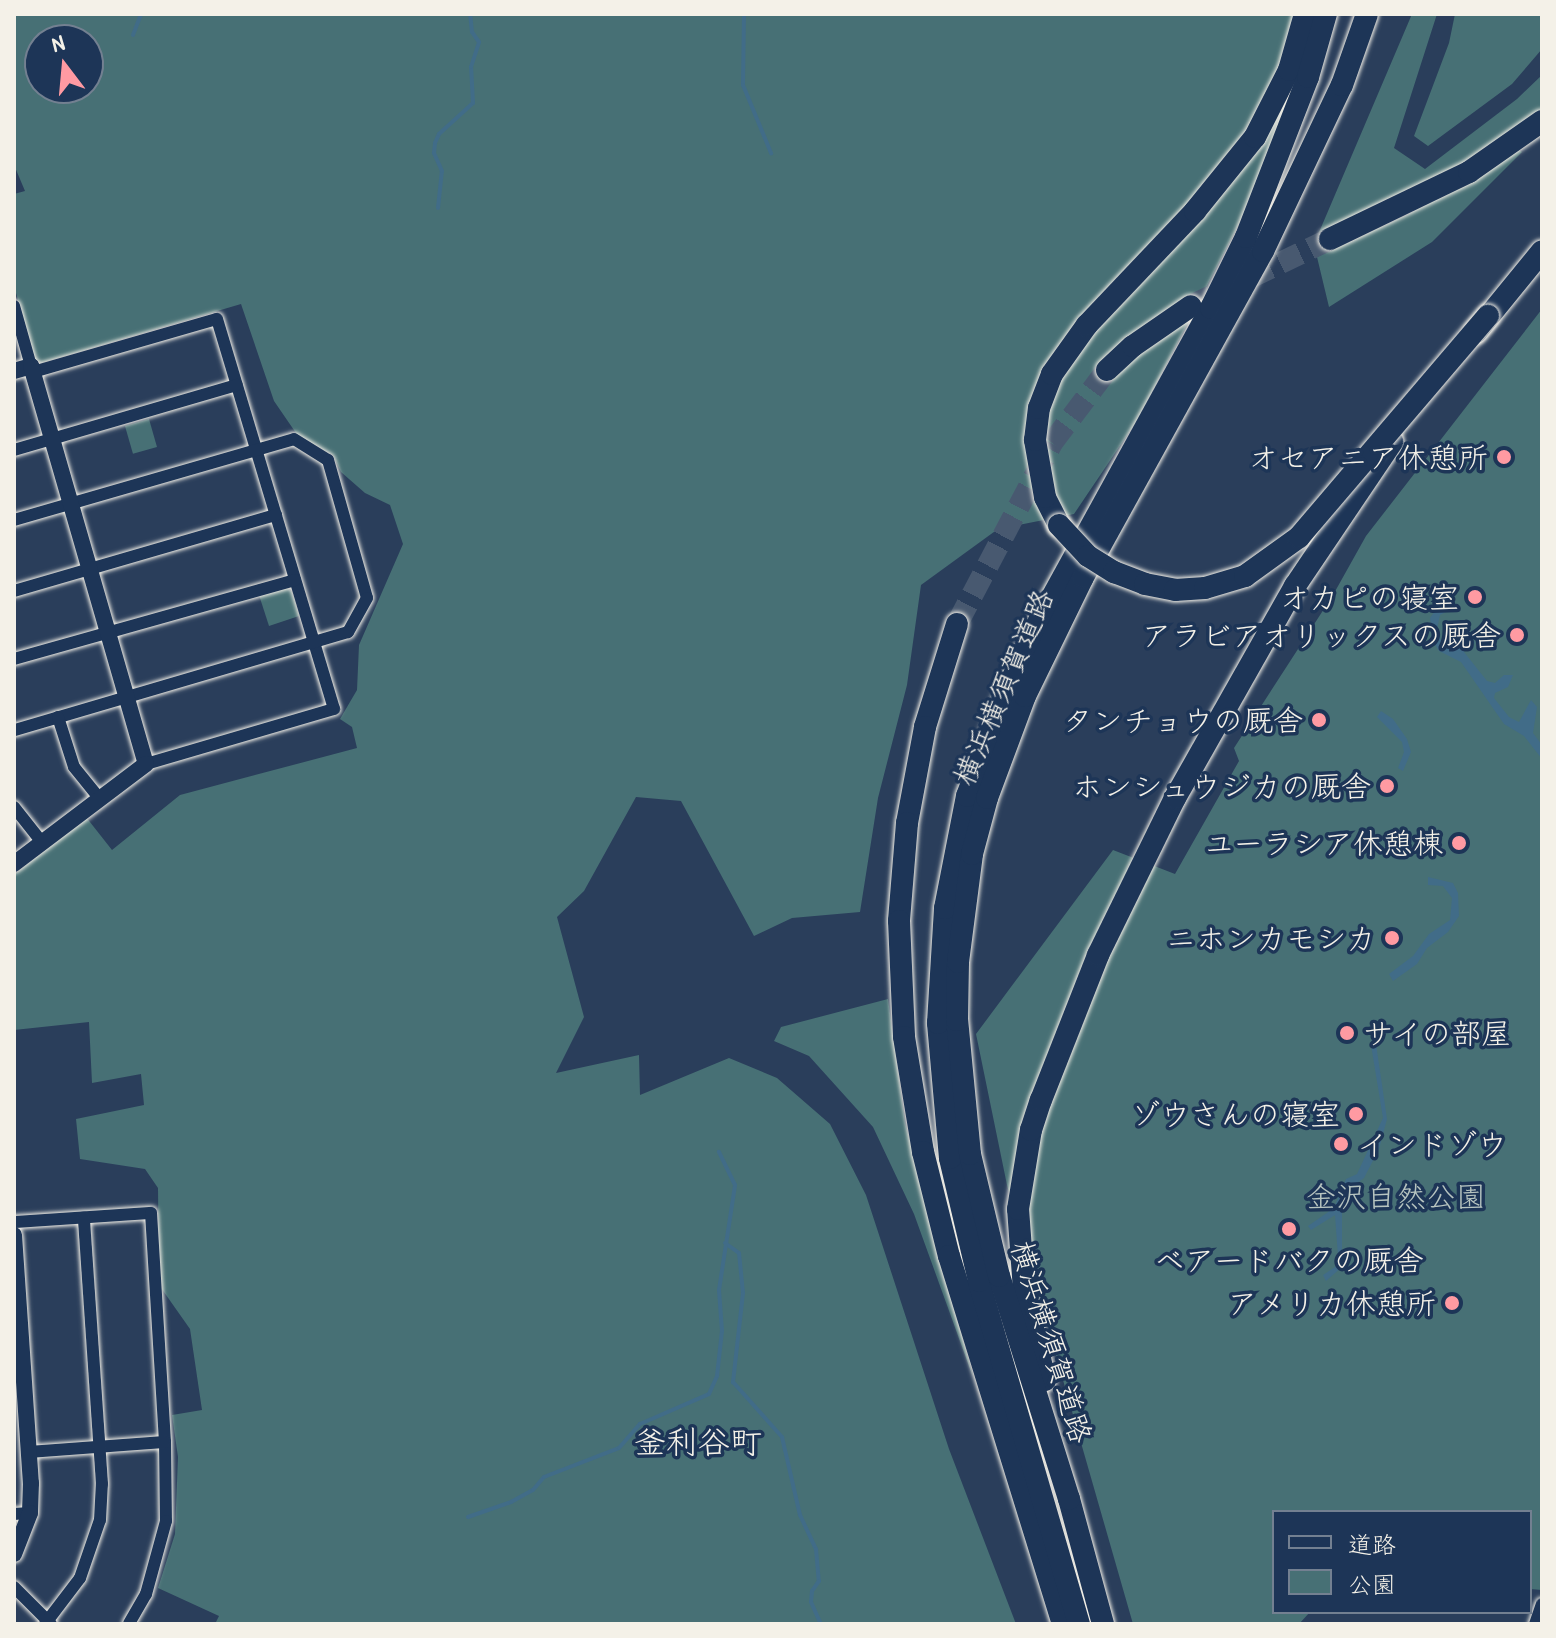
<!DOCTYPE html>
<meta charset="utf-8">
<style>
body{margin:0}
#map{position:relative;width:1556px;height:1638px;overflow:hidden;background:#2a3e5b;font-family:"Patrick Hand","Klee One",sans-serif}
div>[style]{position:absolute}
[style*='--x']{left:calc(var(--x)*1px);top:calc(var(--y)*1px);width:calc(var(--w)*1px);rotate:calc(var(--a)*1deg)}
.green>*{inset:0;background:#477075;transform-origin:0 0}
.water>*{inset:0;background:#416c88}
.stream>*{height:4px;margin:-2px;padding:0 2px;transform-origin:2px;border-radius:2px;background:#416c88}
.highway-tunnel>*{height:22px;margin-top:-11px;transform-origin:0;background:repeating-linear-gradient(90deg,#485970 0 22px,transparent 0 33px)}
.roads{filter:drop-shadow(0 0 2px #f4f1e8) drop-shadow(0 0 2px #f4f1e8)}
.street>*{height:12px;margin:-6px;padding:0 6px;transform-origin:6px;border-radius:6px;background:#1d3557}
.secondary>*{height:16px;margin:-8px;padding:0 8px;transform-origin:8px;border-radius:8px;background:#1d3557}
.highway>*{height:22px;margin:-11px;padding:0 11px;transform-origin:11px;border-radius:11px;background:#1d3557}
.bridges{filter:drop-shadow(0 0 2px #f4f1e8) drop-shadow(0 0 2px #f4f1e8)}
.highway-bridge>*{height:22px;margin:-11px;padding:0 11px;transform-origin:11px;border-radius:11px;background:#1d3557}
.dots>*{width:22px;height:22px;translate:-50% -50%;box-sizing:border-box;border:4px solid #1d3557;border-radius:50%}
span{translate:-50% -50%;white-space:nowrap;text-align:center;line-height:1.15;-webkit-text-stroke:7px #1d3557;paint-order:stroke}
.poi-label{font-size:30px;color:#f4f1e8}
.right{translate:-100% -50%;text-align:right}
.left{translate:0 -50%;text-align:left}
.street-label{font-size:30px;color:#f4f1e8}
.park-label{font-size:30px;color:#b7c4c0}
.neighbourhood-label{font-size:32px;color:#f4f1e8}
.frame{position:absolute;inset:0;border:16px solid #f4f1e8;pointer-events:none}
.legend{position:absolute;left:1272px;top:1510px;width:260px;height:104px;box-sizing:border-box;background:#1d3557;border:2px solid #738091;margin:0;padding:10px 14px;list-style:none;font-size:24px;color:#f4f1e8}
.legend li{display:flex;align-items:center;gap:16px;height:40px}
.legend b{width:40px;border:2px solid #738091}
.north{position:absolute;left:24px;top:24px;width:80px;height:80px;box-sizing:border-box;background:#1d3557;border:2px solid #738091;border-radius:50%;rotate:344deg;font-size:22px;font-weight:700;line-height:32px;text-align:center;color:#f4f1e8}
.north::after{content:'';display:block;margin:auto;width:28px;height:36px;background:#ff9aa2;clip-path:polygon(50% 0,100% 100%,50% 72%,0 100%)}
</style>
<div id="map">
<div class="green">
<div style="clip-path:polygon(evenodd,14px 14px,1311px 14px,1298px 77px,1243px 216px,1138px 419px,1074px 514px,998px 529px,921px 585px,907px 685px,878px 798px,860px 912px,792px 918px,754px 936px,681px 801px,636px 797px,584px 891px,557px 917px,584px 1017px,556px 1073px,639px 1055px,640px 1095px,729px 1058px,777px 1078px,830px 1124px,866px 1195px,949px 1449px,1016px 1624px,215px 1624px,219px 1616px,158px 1588px,175px 1534px,178px 1457px,172px 1415px,202px 1410px,190px 1329px,159px 1285px,158px 1188px,145px 1169px,80px 1159px,76px 1119px,144px 1105px,141px 1074px,92px 1083px,89px 1022px,14px 1030px,14px 875px,86px 817px,112px 850px,180px 795px,357px 748px,352px 727px,340px 719px,357px 690px,359px 645px,403px 544px,390px 505px,365px 493px,341px 472px,333px 455px,298px 436px,274px 401px,241px 304px,41px 363px,35px 359px,14px 286px,14px 194px,25px 191px,14px 165px,14px 14px,40px 40px,88px 40px,88px 88px,40px 88px,40px 40px)"></div>
<div style="clip-path:polygon(1412px 14px,1437px 14px,1394px 148px,1425px 169px,1517px 99px,1542px 75px,1542px 113px,1448px 177px,1317px 237px)"></div>
<div style="clip-path:polygon(1455px 14px,1542px 14px,1542px 49px,1512px 84px,1428px 146px,1414px 136px,1449px 43px)"></div>
<div style="clip-path:polygon(1517px 149px,1522px 152px,1432px 242px,1329px 307px,1317px 257px,1407px 215px,1483px 173px)"></div>
<div style="clip-path:polygon(1542px 309px,1542px 1590px,1530px 1589px,1530px 1512px,1274px 1512px,1274px 1612px,1310px 1612px,1299px 1624px,1133px 1624px,1007px 1185px,976px 1034px,1113px 850px,1175px 874px,1239px 761px,1234px 748px,1333px 595px,1366px 536px)"></div>
<div style="left:149px;top:419px;width:29px;height:25px;rotate:74deg"></div>
<div style="clip-path:polygon(286px 587px,292px 592px,299px 616px,269px 626px,259px 595px)"></div>
<div style="clip-path:polygon(888px 999px,905px 1123px,973px 1377px,914px 1214px,873px 1127px,809px 1056px,774px 1041px,781px 1027px)"></div>
</div>
<div class="water">
<div style="clip-path:polygon(1453px 598px,1455px 607px,1440px 615px,1437px 629px,1440px 639px,1450px 648px,1470px 637px,1475px 643px,1466px 646px,1464px 652px,1487px 681px,1495px 683px,1504px 675px,1513px 675px,1508px 687px,1495px 693px,1494px 698px,1509px 717px,1519px 722px,1531px 700px,1537px 707px,1533px 733px,1542px 745px,1542px 759px,1524px 736px,1504px 724px,1461px 662px,1439px 651px,1433px 641px,1430px 618px,1440px 604px)"></div>
<div style="clip-path:polygon(1381px 711px,1393px 719px,1407px 739px,1411px 752px,1403px 771px,1398px 768px,1404px 752px,1402px 742px,1377px 717px)"></div>
<div style="clip-path:polygon(1428px 877px,1453px 883px,1458px 893px,1459px 916px,1448px 932px,1427px 948px,1417px 964px,1393px 981px,1389px 974px,1413px 956px,1429px 934px,1450px 920px,1452px 898px,1443px 886px,1428px 885px)"></div>
<div style="clip-path:polygon(1376px 1044px,1387px 1119px,1379px 1149px,1364px 1178px,1349px 1189px,1342px 1207px,1342px 1267px,1326px 1281px,1323px 1275px,1335px 1267px,1338px 1256px,1335px 1215px,1311px 1230px,1308px 1226px,1334px 1208px,1346px 1179px,1357px 1174px,1383px 1118px,1371px 1045px)"></div>
</div>
<div class="stream">
<div style="--x:744;--y:14;--w:71;--a:90.8"></div>
<div style="--x:743;--y:85;--w:74;--a:67.6"></div>
<div style="--x:133;--y:35;--w:22;--a:-69"></div>
<div style="--x:438;--y:208;--w:37;--a:-84"></div>
<div style="--x:442;--y:171;--w:20;--a:-114"></div>
<div style="--x:434;--y:153;--w:10;--a:-84"></div>
<div style="--x:435;--y:143;--w:10;--a:-66"></div>
<div style="--x:439;--y:134;--w:46;--a:-42.4"></div>
<div style="--x:473;--y:103;--w:36;--a:-93"></div>
<div style="--x:471;--y:67;--w:26;--a:-72"></div>
<div style="--x:479;--y:42;--w:12;--a:-125"></div>
<div style="--x:472;--y:32;--w:18;--a:-96"></div>
<div style="--x:725;--y:1243;--w:17;--a:36"></div>
<div style="--x:739;--y:1253;--w:40;--a:84.3"></div>
<div style="--x:743;--y:1293;--w:90;--a:96.4"></div>
<div style="--x:733;--y:1382;--w:74;--a:48.3"></div>
<div style="--x:782;--y:1437;--w:80;--a:77"></div>
<div style="--x:800;--y:1515;--w:38;--a:65"></div>
<div style="--x:816;--y:1549;--w:32;--a:85"></div>
<div style="--x:819;--y:1581;--w:12;--a:125"></div>
<div style="--x:812;--y:1591;--w:11;--a:95"></div>
<div style="--x:811;--y:1602;--w:24;--a:66"></div>
<div style="--x:468;--y:1517;--w:46;--a:-19.2"></div>
<div style="--x:511;--y:1502;--w:25;--a:-29"></div>
<div style="--x:533;--y:1490;--w:17;--a:-50"></div>
<div style="--x:544;--y:1477;--w:80;--a:-21.1"></div>
<div style="--x:619;--y:1448;--w:32;--a:-49"></div>
<div style="--x:640;--y:1424;--w:75;--a:-23.5"></div>
<div style="--x:709;--y:1394;--w:20;--a:-66"></div>
<div style="--x:717;--y:1376;--w:45;--a:-83.7"></div>
<div style="--x:722;--y:1331;--w:41;--a:-94.2"></div>
<div style="--x:719;--y:1290;--w:106;--a:-81.3"></div>
<div style="--x:735;--y:1185;--w:37;--a:-116"></div>
</div>
<div class="highway-tunnel">
<div style="--x:1191;--y:306;--w:154;--a:-25.7"></div>
<div style="--x:957;--y:624;--w:204;--a:-62.3"></div>
<div style="--x:1052;--y:443;--w:91;--a:-53"></div>
</div>
<div class="roads">
<div class="street">
<div style="--x:14;--y:306;--w:62;--a:74.2"></div>
<div style="--x:33;--y:372;--w:191;--a:-16.1"></div>
<div style="--x:217;--y:319;--w:407;--a:73.3"></div>
<div style="--x:334;--y:709;--w:196;--a:163.7"></div>
<div style="--x:14;--y:450;--w:232;--a:-16.3"></div>
<div style="--x:14;--y:520;--w:291;--a:-16.1"></div>
<div style="--x:294;--y:439;--w:40;--a:32"></div>
<div style="--x:328;--y:460;--w:143;--a:74.2"></div>
<div style="--x:367;--y:598;--w:39;--a:119"></div>
<div style="--x:348;--y:632;--w:348;--a:163.6"></div>
<div style="--x:14;--y:591;--w:273;--a:-16.2"></div>
<div style="--x:14;--y:659;--w:292;--a:-15.7"></div>
<div style="--x:58;--y:717;--w:52;--a:72.3"></div>
<div style="--x:74;--y:767;--w:40;--a:51"></div>
<div style="--x:14;--y:807;--w:43;--a:51.5"></div>
<div style="--x:14;--y:1222;--w:137;--a:-3.8"></div>
<div style="--x:151;--y:1213;--w:229;--a:86.5"></div>
<div style="--x:165;--y:1442;--w:79;--a:89.3"></div>
<div style="--x:166;--y:1521;--w:76;--a:105.3"></div>
<div style="--x:146;--y:1594;--w:34;--a:120"></div>
<div style="--x:28;--y:1452;--w:137;--a:-4.2"></div>
<div style="--x:14;--y:1514;--w:16;--a:-4"></div>
<div style="--x:14;--y:1587;--w:52;--a:45"></div>
<div style="--x:45;--y:1624;--w:58;--a:-52.7"></div>
<div style="--x:80;--y:1578;--w:61;--a:-71"></div>
<div style="--x:100;--y:1520;--w:36;--a:-87"></div>
<div style="--x:102;--y:1484;--w:267;--a:-93.9"></div>
<div style="--x:1535;--y:1624;--w:21;--a:-71"></div>
</div>
<div class="secondary">
<div style="--x:14;--y:371;--w:18;--a:-16"></div>
<div style="--x:31;--y:366;--w:414;--a:73.9"></div>
<div style="--x:146;--y:764;--w:166;--a:142.9"></div>
<div style="--x:14;--y:1235;--w:249;--a:86.1"></div>
<div style="--x:31;--y:1483;--w:30;--a:92"></div>
<div style="--x:30;--y:1513;--w:44;--a:111.3"></div>
</div>
<div class="highway">
<div style="--x:1330;--y:239;--w:154;--a:-25.7"></div>
<div style="--x:1469;--y:172;--w:89;--a:-34.9"></div>
<div style="--x:1476;--y:332;--w:104;--a:-50.8"></div>
<div style="--x:1107;--y:370;--w:35;--a:-43"></div>
<div style="--x:1133;--y:346;--w:70;--a:-34.6"></div>
<div style="--x:1059;--y:525;--w:31;--a:-117"></div>
<div style="--x:1045;--y:497;--w:58;--a:-100"></div>
<div style="--x:1035;--y:440;--w:32;--a:-83"></div>
<div style="--x:1039;--y:408;--w:36;--a:-69"></div>
<div style="--x:1052;--y:374;--w:60;--a:-54.5"></div>
<div style="--x:1087;--y:325;--w:157;--a:-46.5"></div>
<div style="--x:1195;--y:211;--w:95;--a:-51"></div>
<div style="--x:1255;--y:137;--w:75;--a:-63.1"></div>
<div style="--x:1289;--y:70;--w:58;--a:-74.1"></div>
<div style="--x:957;--y:624;--w:108;--a:107.3"></div>
<div style="--x:925;--y:727;--w:98;--a:100.6"></div>
<div style="--x:907;--y:823;--w:98;--a:94.7"></div>
<div style="--x:899;--y:921;--w:116;--a:87.5"></div>
<div style="--x:904;--y:1037;--w:117;--a:80.6"></div>
<div style="--x:923;--y:1152;--w:107;--a:76"></div>
<div style="--x:949;--y:1256;--w:385;--a:72.8"></div>
<div style="--x:1045;--y:1380;--w:92;--a:-103.1"></div>
<div style="--x:1024;--y:1290;--w:81;--a:-94.2"></div>
<div style="--x:1018;--y:1209;--w:80;--a:-80.7"></div>
<div style="--x:1031;--y:1130;--w:32;--a:-72"></div>
<div style="--x:1041;--y:1100;--w:156;--a:-68.5"></div>
<div style="--x:1098;--y:955;--w:175;--a:-63.9"></div>
<div style="--x:1175;--y:798;--w:244;--a:-60.5"></div>
<div style="--x:1295;--y:586;--w:174;--a:-56"></div>
<div style="--x:1079;--y:1624;--w:357;--a:-106.3"></div>
<div style="--x:979;--y:1281;--w:126;--a:-103.3"></div>
<div style="--x:950;--y:1158;--w:136;--a:-95.1"></div>
<div style="--x:938;--y:1023;--w:115;--a:-86.5"></div>
<div style="--x:945;--y:908;--w:114;--a:-78.9"></div>
<div style="--x:967;--y:796;--w:113;--a:-69.3"></div>
<div style="--x:1007;--y:690;--w:76;--a:-65.1"></div>
<div style="--x:1039;--y:621;--w:357;--a:-61.2"></div>
<div style="--x:1211;--y:308;--w:79;--a:-63.8"></div>
<div style="--x:1246;--y:237;--w:172;--a:-68.8"></div>
<div style="--x:1308;--y:77;--w:66;--a:-74.1"></div>
<div style="--x:1103;--y:1624;--w:130;--a:-105.2"></div>
<div style="--x:1069;--y:1499;--w:234;--a:-107.4"></div>
<div style="--x:999;--y:1276;--w:125;--a:-103.4"></div>
<div style="--x:970;--y:1154;--w:135;--a:-95.5"></div>
<div style="--x:957;--y:1020;--w:58;--a:-89"></div>
<div style="--x:958;--y:962;--w:109;--a:-82.6"></div>
<div style="--x:972;--y:854;--w:58;--a:-75"></div>
<div style="--x:987;--y:798;--w:109;--a:-69.6"></div>
<div style="--x:1025;--y:696;--w:132;--a:-64"></div>
<div style="--x:1083;--y:577;--w:372;--a:-61.1"></div>
<div style="--x:1263;--y:251;--w:184;--a:-64.6"></div>
<div style="--x:1342;--y:85;--w:75;--a:-70.6"></div>
</div>
</div>
<div class="bridges">
<div class="highway-bridge">
<div style="--x:1059;--y:525;--w:42;--a:46.9"></div>
<div style="--x:1088;--y:556;--w:31;--a:32"></div>
<div style="--x:1114;--y:572;--w:33;--a:21"></div>
<div style="--x:1145;--y:584;--w:31;--a:11"></div>
<div style="--x:1175;--y:590;--w:30;--a:-4"></div>
<div style="--x:1205;--y:588;--w:42;--a:-16.7"></div>
<div style="--x:1245;--y:576;--w:67;--a:-35.8"></div>
<div style="--x:1299;--y:537;--w:291;--a:-49.5"></div>
</div>
</div>
<div class="dots">
<div style="left:1504px;top:457px;background:#ff9aa2"></div>
<div style="left:1475px;top:597px;background:#ff9aa2"></div>
<div style="left:1517px;top:635px;background:#ff9aa2"></div>
<div style="left:1319px;top:720px;background:#ff9aa2"></div>
<div style="left:1387px;top:786px;background:#ff9aa2"></div>
<div style="left:1459px;top:843px;background:#ff9aa2"></div>
<div style="left:1392px;top:938px;background:#ff9aa2"></div>
<div style="left:1347px;top:1033px;background:#ff9aa2"></div>
<div style="left:1356px;top:1114px;background:#ff9aa2"></div>
<div style="left:1341px;top:1144px;background:#ff9aa2"></div>
<div style="left:1289px;top:1229px;background:#ff9aa2"></div>
<div style="left:1452px;top:1303px;background:#ff9aa2"></div>
</div>
<div class="poi-label">
<span class="right" style="left:1488px;top:457px">オセアニア休憩所</span>
<span class="right" style="left:1459px;top:597px">オカピの寝室</span>
<span class="right" style="left:1501px;top:635px">アラビアオリックスの厩舎</span>
<span class="right" style="left:1303px;top:720px">タンチョウの厩舎</span>
<span class="right" style="left:1371px;top:786px">ホンシュウジカの厩舎</span>
<span class="right" style="left:1443px;top:843px">ユーラシア休憩棟</span>
<span class="right" style="left:1376px;top:938px">ニホンカモシカ</span>
<span class="left" style="left:1363px;top:1033px">サイの部屋</span>
<span class="right" style="left:1340px;top:1114px">ゾウさんの寝室</span>
<span class="left" style="left:1357px;top:1144px">インドゾウ</span>
<span style="left:1289px;top:1260px">ベアードバクの厩舎</span>
<span class="right" style="left:1436px;top:1303px">アメリカ休憩所</span>
</div>
<div class="street-label">
<span style="left:1003px;top:687px;rotate:-67deg">横浜横須賀道路</span>
<span style="left:1052px;top:1342px;rotate:73deg">横浜横須賀道路</span>
</div>
<div class="park-label">
<span style="left:1396px;top:1196px">金沢自然公園</span>
</div>
<div class="neighbourhood-label">
<span style="left:698px;top:1442px">釜利谷町</span>
</div>
<div class="frame"></div>
<ul class="legend">
<li><b style="height:10px;background:#1d3557"></b>道路</li>
<li><b style="height:22px;background:#477075"></b>公園</li>
</ul>
<div class="north">N</div>
</div>
